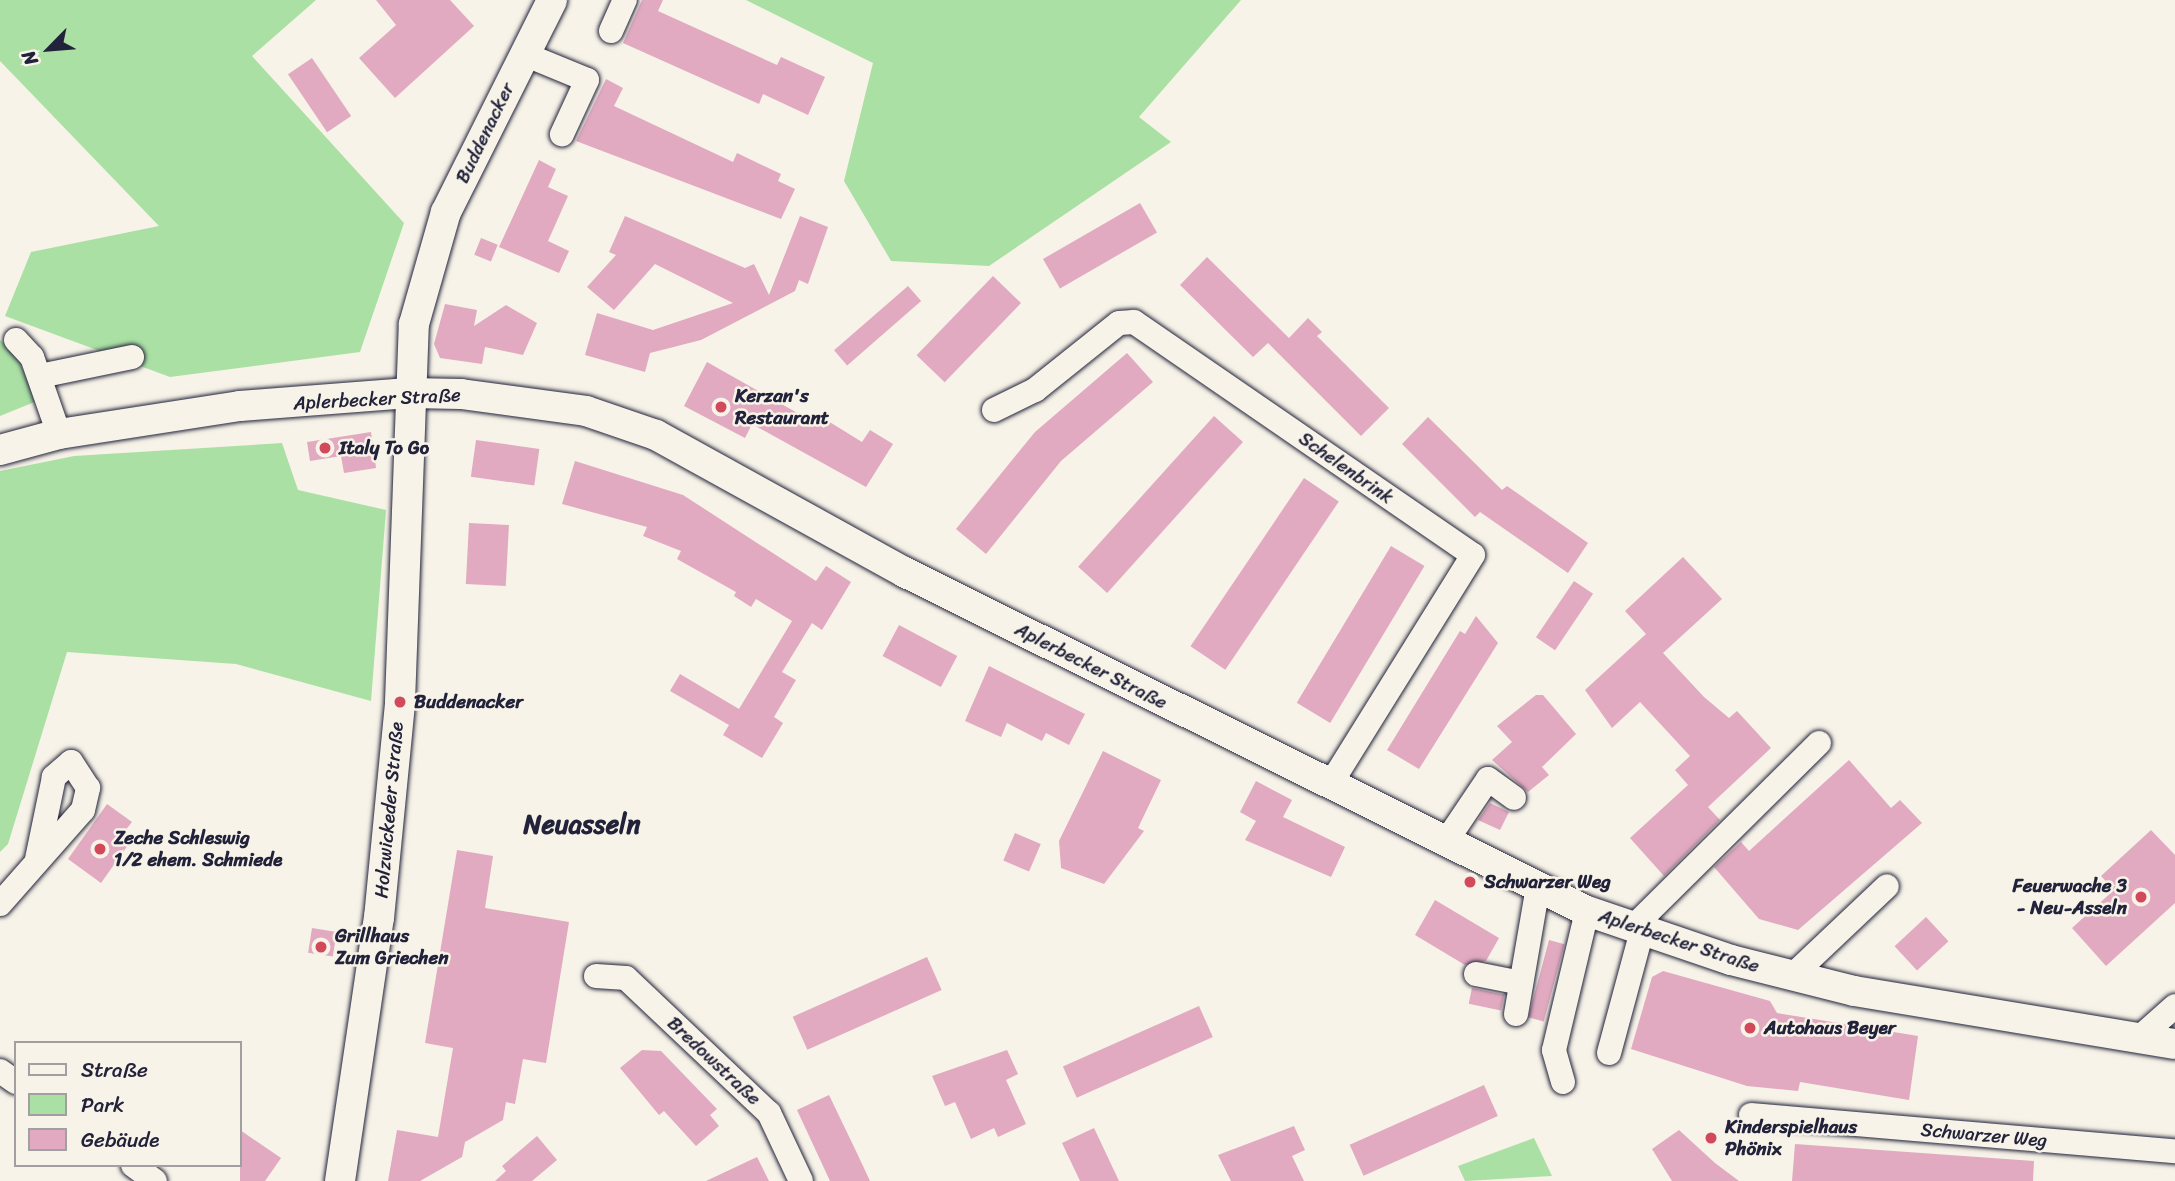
<!DOCTYPE html>
<meta charset="utf-8">
<style>
body{margin:0}
#map{position:relative;width:2175px;height:1181px;overflow:hidden;background:#f7f3e8;font-family:Sriracha,sans-serif}
div>[style]{position:absolute}
[style*='--x']{left:calc(var(--x)*1px);top:calc(var(--y)*1px);width:calc(var(--w)*1px);rotate:calc(var(--a)*1deg)}
.green>*{inset:0;background:#aae0a4}
.building>*{inset:0;background:#e1aac0;transform-origin:0 0}
.roads{filter:drop-shadow(0 0 2px #22223b) drop-shadow(0 0 2px #22223b)}
.minor>*{height:24px;margin:-12px;padding:0 12px;transform-origin:12px;border-radius:12px;background:#f7f3e8}
.major>*{height:30px;margin:-15px;padding:0 15px;transform-origin:15px;border-radius:15px;background:#f7f3e8}
.dots>*{width:19px;height:19px;translate:-50% -50%;box-sizing:border-box;border:4px solid #f7f3e8;border-radius:50%}
span{translate:-50% -50%;white-space:nowrap;text-align:center;line-height:1.15;-webkit-text-stroke:5px #f7f3e8;paint-order:stroke}
.street-label{font-size:19px;color:#22223b}
.poi-label{font-size:19px;color:#22223b;font-weight:700}
.left{translate:0 -50%;text-align:left}
.right{translate:-100% -50%;text-align:right}
.district-label{font-size:26px;color:#22223b;font-weight:700}
.legend{position:absolute;left:14px;top:1041px;width:228px;height:126px;box-sizing:border-box;background:#f7f3e8;border:2px solid #a29fa3;margin:0;padding:9px 12px;list-style:none;font-size:21px;color:#22223b}
.legend li{display:flex;align-items:center;gap:14px;height:35px}
.legend b{width:35px;border:2px solid #a29fa3}
.north{position:absolute;left:14px;top:14px;width:70px;height:70px;-webkit-text-stroke:5px #f7f3e8;paint-order:stroke;rotate:245deg;font-size:19px;font-weight:700;line-height:28px;text-align:center;color:#22223b}
.north::after{content:'';display:block;margin:auto;width:24px;height:32px;background:#22223b;clip-path:polygon(50% 0,100% 100%,50% 72%,0 100%)}
</style>
<div id="map">
<div class="green">
<div style="clip-path:polygon(0 0,316px 0,252px 56px,404px 223px,360px 352px,170px 377px,5px 316px,31px 252px,159px 226px,0 61px)"></div>
<div style="clip-path:polygon(746px 0,1241px 0,1139px 117px,1171px 142px,989px 266px,891px 261px,844px 181px,873px 63px)"></div>
<div style="clip-path:polygon(0 340px,14px 351px,37px 401px,0 416px)"></div>
<div style="clip-path:polygon(282px 443px,298px 490px,386px 510px,371px 701px,236px 664px,67px 652px,8px 844px,0 852px,0 471px,74px 456px)"></div>
<div style="clip-path:polygon(1534px 1138px,1552px 1176px,1465px 1181px,1458px 1166px)"></div>
</div>
<div class="building">
<div style="clip-path:polygon(376px 0,450px 0,474px 26px,395px 98px,359px 58px,396px 25px)"></div>
<div style="clip-path:polygon(642px 0,663px 0,658px 11px,777px 65px,781px 57px,825px 77px,808px 115px,763px 94px,759px 104px,623px 43px)"></div>
<div style="left:312px;top:58px;width:70px;height:29px;rotate:56deg"></div>
<div style="clip-path:polygon(606px 79px,623px 88px,614px 106px,733px 162px,737px 153px,781px 174px,778px 181px,795px 189px,781px 219px,576px 141px)"></div>
<div style="clip-path:polygon(539px 160px,556px 169px,548px 187px,568px 196px,548px 241px,569px 251px,559px 273px,499px 247px)"></div>
<div style="left:1140px;top:203px;width:34px;height:112px;rotate:60deg"></div>
<div style="clip-path:polygon(625px 216px,745px 268px,754px 264px,769px 295px,800px 216px,828px 227px,808px 284px,799px 280px,795px 291px,701px 340px,650px 353px,645px 372px,585px 355px,597px 313px,653px 330px,733px 303px,655px 264px,614px 310px,587px 287px,616px 255px,609px 252px)"></div>
<div style="left:481px;top:238px;width:18px;height:18px;rotate:22deg"></div>
<div style="clip-path:polygon(1207px 257px,1289px 338px,1308px 318px,1322px 332px,1317px 336px,1389px 408px,1361px 436px,1268px 343px,1253px 357px,1180px 285px)"></div>
<div style="left:993px;top:276px;width:39px;height:110px;rotate:44deg"></div>
<div style="left:908px;top:286px;width:20px;height:98px;rotate:49deg"></div>
<div style="clip-path:polygon(445px 304px,477px 310px,474px 326px,506px 305px,537px 323px,523px 355px,485px 347px,482px 364px,440px 358px,434px 344px)"></div>
<div style="clip-path:polygon(1127px 353px,1153px 382px,1061px 461px,986px 554px,956px 529px,1035px 432px)"></div>
<div style="clip-path:polygon(707px 362px,824px 428px,828px 421px,862px 442px,870px 430px,893px 444px,866px 487px,752px 424px,745px 438px,684px 406px)"></div>
<div style="left:1214px;top:416px;width:39px;height:203px;rotate:42deg"></div>
<div style="clip-path:polygon(1428px 417px,1502px 490px,1507px 486px,1588px 543px,1568px 573px,1480px 512px,1475px 517px,1402px 444px)"></div>
<div style="clip-path:polygon(371px 432px,376px 468px,344px 473px,341px 456px,310px 461px,307px 442px)"></div>
<div style="left:476px;top:440px;width:64px;height:37px;rotate:8deg"></div>
<div style="clip-path:polygon(575px 461px,683px 495px,816px 581px,826px 566px,851px 582px,822px 630px,812px 623px,782px 672px,796px 680px,774px 717px,783px 723px,762px 758px,723px 735px,729px 725px,670px 691px,680px 674px,739px 709px,792px 621px,756px 599px,751px 607px,734px 596px,736px 592px,677px 559px,681px 551px,643px 536px,647px 527px,562px 504px)"></div>
<div style="left:1304px;top:478px;width:42px;height:203px;rotate:34deg"></div>
<div style="left:469px;top:523px;width:40px;height:61px;rotate:3deg"></div>
<div style="left:1391px;top:546px;width:39px;height:183px;rotate:31deg"></div>
<div style="clip-path:polygon(1683px 557px,1722px 599px,1663px 653px,1704px 697px,1729px 718px,1737px 711px,1771px 748px,1708px 807px,1720px 820px,1664px 876px,1630px 838px,1688px 785px,1675px 770px,1690px 756px,1640px 702px,1612px 728px,1585px 690px,1646px 634px,1625px 611px)"></div>
<div style="left:1574px;top:581px;width:23px;height:68px;rotate:34deg"></div>
<div style="clip-path:polygon(1476px 616px,1498px 643px,1419px 769px,1387px 750px,1460px 631px,1465px 634px)"></div>
<div style="left:899px;top:625px;width:66px;height:35px;rotate:28deg"></div>
<div style="clip-path:polygon(989px 666px,1085px 714px,1069px 745px,1046px 733px,1042px 741px,1007px 723px,1001px 737px,965px 721px)"></div>
<div style="clip-path:polygon(1536px 695px,1543px 695px,1576px 734px,1542px 767px,1549px 775px,1528px 792px,1492px 760px,1512px 742px,1497px 726px)"></div>
<div style="clip-path:polygon(1103px 751px,1161px 780px,1138px 828px,1144px 831px,1104px 884px,1061px 868px,1059px 841px)"></div>
<div style="clip-path:polygon(1849px 760px,1891px 808px,1900px 800px,1922px 823px,1798px 930px,1759px 919px,1714px 867px,1741px 842px,1749px 851px)"></div>
<div style="clip-path:polygon(1256px 781px,1292px 800px,1283px 817px,1345px 847px,1331px 877px,1245px 840px,1256px 821px,1240px 812px)"></div>
<div style="clip-path:polygon(1490px 803px,1509px 812px,1500px 830px,1478px 820px)"></div>
<div style="clip-path:polygon(107px 804px,132px 822px,124px 832px,133px 838px,101px 883px,68px 859px)"></div>
<div style="clip-path:polygon(2151px 830px,2175px 855px,2175px 903px,2106px 966px,2072px 928px,2114px 890px,2101px 876px)"></div>
<div style="left:1015px;top:833px;width:28px;height:30px;rotate:23deg"></div>
<div style="clip-path:polygon(457px 850px,493px 856px,485px 908px,569px 922px,546px 1063px,523px 1059px,515px 1104px,506px 1102px,503px 1120px,465px 1142px,462px 1157px,420px 1181px,388px 1181px,397px 1130px,438px 1137px,453px 1048px,425px 1043px)"></div>
<div style="clip-path:polygon(1435px 900px,1499px 938px,1486px 961px,1465px 965px,1415px 935px)"></div>
<div style="left:1926px;top:917px;width:33px;height:43px;rotate:47deg"></div>
<div style="left:312px;top:928px;width:25px;height:25px;rotate:9deg"></div>
<div style="left:1549px;top:940px;width:16px;height:80px;rotate:15deg"></div>
<div style="left:927px;top:957px;width:36px;height:147px;rotate:66deg"></div>
<div style="clip-path:polygon(1663px 971px,1770px 1001px,1777px 1013px,1918px 1036px,1909px 1100px,1800px 1082px,1798px 1091px,1747px 1086px,1631px 1049px,1652px 977px)"></div>
<div style="left:1472px;top:988px;width:33px;height:16px;rotate:12deg"></div>
<div style="left:1199px;top:1006px;width:34px;height:149px;rotate:66deg"></div>
<div style="clip-path:polygon(642px 1050px,661px 1051px,717px 1109px,710px 1115px,719px 1126px,696px 1146px,664px 1111px,659px 1115px,620px 1068px)"></div>
<div style="clip-path:polygon(1007px 1050px,1018px 1074px,1006px 1080px,1026px 1124px,998px 1137px,994px 1128px,971px 1139px,955px 1102px,945px 1106px,932px 1076px)"></div>
<div style="left:1484px;top:1085px;width:34px;height:147px;rotate:66deg"></div>
<div style="clip-path:polygon(829px 1095px,855px 1149px,870px 1181px,830px 1181px,797px 1110px)"></div>
<div style="clip-path:polygon(1294px 1126px,1305px 1150px,1292px 1156px,1304px 1181px,1231px 1181px,1218px 1155px)"></div>
<div style="clip-path:polygon(1094px 1128px,1119px 1181px,1080px 1181px,1062px 1143px)"></div>
<div style="clip-path:polygon(240px 1130px,281px 1158px,265px 1181px,240px 1181px)"></div>
<div style="clip-path:polygon(1679px 1130px,1715px 1163px,1739px 1181px,1672px 1181px,1652px 1149px)"></div>
<div style="clip-path:polygon(537px 1136px,557px 1160px,532px 1181px,495px 1181px,506px 1171px,502px 1166px)"></div>
<div style="clip-path:polygon(1795px 1144px,2034px 1161px,2033px 1181px,1792px 1181px)"></div>
<div style="clip-path:polygon(757px 1157px,769px 1181px,706px 1181px)"></div>
</div>
<div class="roads">
<div class="minor">
<div style="--x:611;--y:31;--w:34;--a:-66"></div>
<div style="--x:524;--y:54;--w:68;--a:22.4"></div>
<div style="--x:587;--y:80;--w:60;--a:114.8"></div>
<div style="--x:16;--y:340;--w:23;--a:47"></div>
<div style="--x:32;--y:357;--w:82;--a:70.7"></div>
<div style="--x:40;--y:376;--w:94;--a:-11.7"></div>
<div style="--x:994;--y:410;--w:46;--a:-26"></div>
<div style="--x:1035;--y:390;--w:107;--a:-38.6"></div>
<div style="--x:1119;--y:323;--w:15;--a:-4"></div>
<div style="--x:1134;--y:322;--w:411;--a:34.5"></div>
<div style="--x:1473;--y:555;--w:271;--a:121.9"></div>
<div style="--x:1445;--y:843;--w:77;--a:-56.1"></div>
<div style="--x:1488;--y:779;--w:32;--a:36"></div>
<div style="--x:0;--y:904;--w:125;--a:-48.6"></div>
<div style="--x:83;--y:810;--w:23;--a:-77"></div>
<div style="--x:88;--y:788;--w:31;--a:-123"></div>
<div style="--x:71;--y:762;--w:23;--a:139"></div>
<div style="--x:54;--y:777;--w:84;--a:101.7"></div>
<div style="--x:1632;--y:928;--w:263;--a:-44.7"></div>
<div style="--x:1476;--y:974;--w:46;--a:11.3"></div>
<div style="--x:1793;--y:975;--w:129;--a:-43.4"></div>
<div style="--x:596;--y:976;--w:30;--a:4"></div>
<div style="--x:626;--y:978;--w:197;--a:43.4"></div>
<div style="--x:769;--y:1113;--w:75;--a:64.8"></div>
<div style="--x:1516;--y:1014;--w:130;--a:-80.2"></div>
<div style="--x:2139;--y:1038;--w:48;--a:-41.6"></div>
<div style="--x:1609;--y:1053;--w:126;--a:-74.9"></div>
<div style="--x:0;--y:1071;--w:19;--a:35"></div>
<div style="--x:1563;--y:1082;--w:33;--a:-106"></div>
<div style="--x:1554;--y:1050;--w:143;--a:-76.6"></div>
<div style="--x:1751;--y:1115;--w:426;--a:4.9"></div>
<div style="--x:133;--y:1165;--w:27;--a:36"></div>
</div>
<div class="major">
<div style="--x:0;--y:450;--w:61;--a:-15.2"></div>
<div style="--x:59;--y:434;--w:183;--a:-8.8"></div>
<div style="--x:240;--y:406;--w:169;--a:-4.4"></div>
<div style="--x:409;--y:393;--w:52;--a:1.1"></div>
<div style="--x:461;--y:394;--w:126;--a:7.7"></div>
<div style="--x:586;--y:411;--w:74;--a:18.9"></div>
<div style="--x:656;--y:435;--w:283;--a:28.9"></div>
<div style="--x:904;--y:572;--w:763;--a:26.4"></div>
<div style="--x:1587;--y:911;--w:152;--a:18.8"></div>
<div style="--x:1731;--y:960;--w:127;--a:14.1"></div>
<div style="--x:1854;--y:991;--w:325;--a:9.4"></div>
<div style="--x:340;--y:1181;--w:266;--a:-81.6"></div>
<div style="--x:379;--y:918;--w:217;--a:-84.4"></div>
<div style="--x:400;--y:702;--w:378;--a:-87.9"></div>
<div style="--x:414;--y:324;--w:116;--a:-74.1"></div>
<div style="--x:446;--y:212;--w:237;--a:-63.4"></div>
</div>
</div>
<div class="dots">
<div style="left:721px;top:407px;background:#d1495b"></div>
<div style="left:325px;top:448px;background:#d1495b"></div>
<div style="left:400px;top:702px;background:#d1495b"></div>
<div style="left:100px;top:849px;background:#d1495b"></div>
<div style="left:1470px;top:882px;background:#d1495b"></div>
<div style="left:2141px;top:897px;background:#d1495b"></div>
<div style="left:321px;top:947px;background:#d1495b"></div>
<div style="left:1750px;top:1028px;background:#d1495b"></div>
<div style="left:1711px;top:1138px;background:#d1495b"></div>
</div>
<div class="street-label">
<span style="left:485px;top:133px;rotate:-64deg">Buddenacker</span>
<span style="left:377px;top:399px;rotate:-3deg">Aplerbecker Straße</span>
<span style="left:1346px;top:468px;rotate:35deg">Schelenbrink</span>
<span style="left:1091px;top:666px;rotate:27deg">Aplerbecker Straße</span>
<span style="left:389px;top:810px;rotate:-85deg">Holzwickeder Straße</span>
<span style="left:1679px;top:941px;rotate:18deg">Aplerbecker Straße</span>
<span style="left:714px;top:1061px;rotate:43deg">Bredowstraße</span>
<span style="left:1984px;top:1135px;rotate:5deg">Schwarzer Weg</span>
</div>
<div class="poi-label">
<span class="left" style="left:735px;top:407px">Kerzan's<br>Restaurant</span>
<span class="left" style="left:339px;top:448px">Italy To Go</span>
<span class="left" style="left:414px;top:702px">Buddenacker</span>
<span class="left" style="left:114px;top:849px">Zeche Schleswig<br>1/2 ehem. Schmiede</span>
<span class="left" style="left:1484px;top:882px">Schwarzer Weg</span>
<span class="right" style="left:2127px;top:897px">Feuerwache 3<br>- Neu-Asseln</span>
<span class="left" style="left:335px;top:947px">Grillhaus<br>Zum Griechen</span>
<span class="left" style="left:1764px;top:1028px">Autohaus Beyer</span>
<span class="left" style="left:1725px;top:1138px">Kinderspielhaus<br>Phönix</span>
</div>
<div class="district-label">
<span style="left:582px;top:825px">Neuasseln</span>
</div>
<ul class="legend">
<li><b style="height:9px;background:#f7f3e8"></b>Straße</li>
<li><b style="height:19px;background:#aae0a4"></b>Park</li>
<li><b style="height:19px;background:#e1aac0"></b>Gebäude</li>
</ul>
<div class="north">N</div>
</div>
